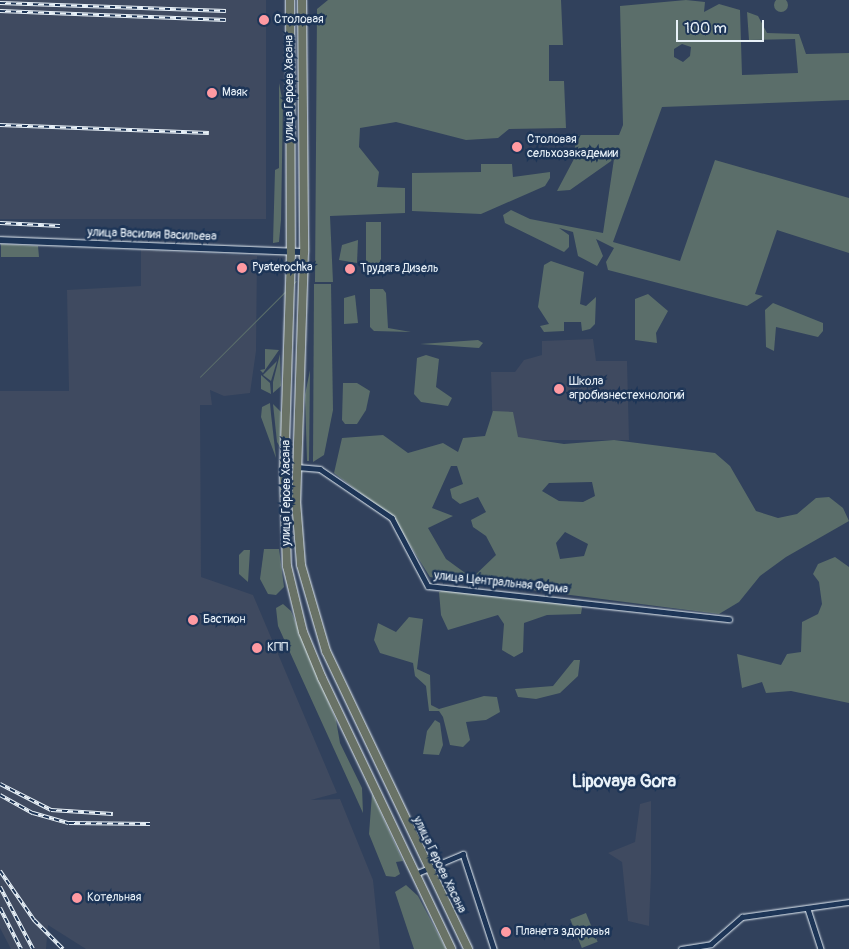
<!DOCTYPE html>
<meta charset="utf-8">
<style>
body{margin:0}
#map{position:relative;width:849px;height:949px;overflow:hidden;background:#31415c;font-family:Pangolin,sans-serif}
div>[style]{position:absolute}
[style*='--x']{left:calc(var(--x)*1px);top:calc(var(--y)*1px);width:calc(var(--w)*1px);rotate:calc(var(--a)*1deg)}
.built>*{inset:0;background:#3f4a60;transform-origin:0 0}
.green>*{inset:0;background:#5b6e6a;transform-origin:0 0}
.round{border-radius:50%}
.roads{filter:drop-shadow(0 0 1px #e8f1f8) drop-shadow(0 0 1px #e8f1f8)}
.minor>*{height:4.5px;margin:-2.25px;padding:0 2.25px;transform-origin:2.25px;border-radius:2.25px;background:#1d3557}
.secondary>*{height:6px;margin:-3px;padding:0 3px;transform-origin:3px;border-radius:3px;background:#1d3557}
.primary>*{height:8px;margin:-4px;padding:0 4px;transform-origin:4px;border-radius:4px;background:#697266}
.rail>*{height:4px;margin-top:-2px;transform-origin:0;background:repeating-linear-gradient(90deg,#1d3557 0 5.5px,#e8f1f8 0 11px);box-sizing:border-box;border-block:1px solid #e8f1f8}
.dots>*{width:14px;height:14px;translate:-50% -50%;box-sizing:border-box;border:2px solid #1d3557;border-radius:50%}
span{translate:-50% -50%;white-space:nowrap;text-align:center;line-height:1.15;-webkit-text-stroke:5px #1d3557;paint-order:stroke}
.poi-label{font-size:12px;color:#e8f1f8}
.left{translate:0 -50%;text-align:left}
.street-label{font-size:12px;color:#e8f1f8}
.district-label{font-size:18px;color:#e8f1f8;font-weight:700}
.scale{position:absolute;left:676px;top:20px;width:88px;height:22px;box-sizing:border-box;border:2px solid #e8f1f8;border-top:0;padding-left:6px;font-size:15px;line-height:18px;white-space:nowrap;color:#e8f1f8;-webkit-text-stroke:4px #1d3557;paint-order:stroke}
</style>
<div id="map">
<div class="built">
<div style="left:0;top:0;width:266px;height:219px"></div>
<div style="clip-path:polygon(141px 250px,257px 256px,256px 351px,250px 393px,224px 396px,210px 390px,212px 405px,200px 405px,201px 577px,253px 595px,337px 793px,311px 800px,340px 799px,373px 880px,380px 949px,86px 949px,48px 925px,46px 949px,11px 949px,0 928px,0 391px,69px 391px,67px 290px,141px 286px)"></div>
<div style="clip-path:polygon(593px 339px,596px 361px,627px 361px,629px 440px,493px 440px,491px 372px,515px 372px,524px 360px,542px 355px,542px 341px)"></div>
<div style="clip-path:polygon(651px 801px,651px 873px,649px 926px,628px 921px,622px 862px,608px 853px,635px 842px,640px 804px)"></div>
</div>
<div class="green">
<div class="round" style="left:774px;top:-2px;width:14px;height:14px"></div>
<div style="clip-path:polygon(328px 0,561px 0,563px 45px,549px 45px,549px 81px,564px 81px,566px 128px,509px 129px,498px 138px,466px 140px,396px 122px,360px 128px,359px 147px,379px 172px,377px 187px,405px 188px,405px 213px,330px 216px,333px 282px,315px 282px,317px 9px)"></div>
<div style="clip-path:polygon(evenodd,686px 0,705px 2px,704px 12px,719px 4px,740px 10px,742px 75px,798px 73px,795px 39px,749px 40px,747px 12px,758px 16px,767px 33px,799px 34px,806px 54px,849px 53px,849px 100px,662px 107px,613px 242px,680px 261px,715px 160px,849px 198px,849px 253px,777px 230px,755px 294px,763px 296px,747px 306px,608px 270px,606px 262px,614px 248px,596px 239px,603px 256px,597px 266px,578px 256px,573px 232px,559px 228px,569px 235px,569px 247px,564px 252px,505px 223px,503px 215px,511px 210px,530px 219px,603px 233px,614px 159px,570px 190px,557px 191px,575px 157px,575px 135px,619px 135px,623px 125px,620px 6px,686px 0,682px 44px,691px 47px,690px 56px,683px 62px,674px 57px,674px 49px,682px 44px)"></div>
<div style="clip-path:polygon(279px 83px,283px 103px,281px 220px,279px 242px,273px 243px,275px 170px,279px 168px)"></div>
<div style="clip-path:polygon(481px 164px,512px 164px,513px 177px,550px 172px,550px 178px,545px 186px,481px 214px,412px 211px,412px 173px,481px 172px)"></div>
<div style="left:366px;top:222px;width:15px;height:44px"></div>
<div style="clip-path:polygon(358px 240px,357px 263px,339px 260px,342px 245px)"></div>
<div style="clip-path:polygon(1px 244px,38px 246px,39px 257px,1px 257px)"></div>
<div style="clip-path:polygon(551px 261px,584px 272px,580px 304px,586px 306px,596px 297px,595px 324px,590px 329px,582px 331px,581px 322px,564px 322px,564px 331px,544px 332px,540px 326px,549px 324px,538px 307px,544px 265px)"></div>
<div style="left:296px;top:281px;width:1px;height:136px;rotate:45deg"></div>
<div style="clip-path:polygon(314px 284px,331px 284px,333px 410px,324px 455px,313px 462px)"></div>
<div style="clip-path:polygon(370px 289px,383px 289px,386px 293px,388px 328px,411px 332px,374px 331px,370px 327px)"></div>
<div style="clip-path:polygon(648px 294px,668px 311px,656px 333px,657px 343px,635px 340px,635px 299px)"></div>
<div style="clip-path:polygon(355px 295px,358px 323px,344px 324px,344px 298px)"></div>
<div style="clip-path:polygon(773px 303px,823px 323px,823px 331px,818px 337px,776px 327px,774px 351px,766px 347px,765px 310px)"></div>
<div style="clip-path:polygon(478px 340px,483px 343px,479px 348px,420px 344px)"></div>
<div style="clip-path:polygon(265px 349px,279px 350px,263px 373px,260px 370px,265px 369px)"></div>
<div style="clip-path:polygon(280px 354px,281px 386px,273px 393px,273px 382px)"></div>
<div style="clip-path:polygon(426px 355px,439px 359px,436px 387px,452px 398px,448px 406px,421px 402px,414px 394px,417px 358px)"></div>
<div style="clip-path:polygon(277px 361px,271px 381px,263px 375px)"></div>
<div style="clip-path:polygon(310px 370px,309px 461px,307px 461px,305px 395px)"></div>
<div style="clip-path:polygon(261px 375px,270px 383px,271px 394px,261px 389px)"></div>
<div style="clip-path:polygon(343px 383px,357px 383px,370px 391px,366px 410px,357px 424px,345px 424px,342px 420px)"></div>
<div style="clip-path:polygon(270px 403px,271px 414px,276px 458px,261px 417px,262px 407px)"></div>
<div style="clip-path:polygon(273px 404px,281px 412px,280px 447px,277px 442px)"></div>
<div style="clip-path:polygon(evenodd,493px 411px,513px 412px,518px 437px,564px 444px,614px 440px,715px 453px,730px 466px,756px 511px,778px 518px,797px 514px,816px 498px,829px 497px,843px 508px,849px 521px,786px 557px,760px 576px,739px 602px,719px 614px,430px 577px,393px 518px,334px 473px,342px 438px,383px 435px,408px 453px,443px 443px,458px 452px,463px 438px,485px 436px,493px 411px,451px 466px,457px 466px,463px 484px,450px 489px,452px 498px,460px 504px,478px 497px,486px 512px,471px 520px,473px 527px,486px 536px,496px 555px,472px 578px,446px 559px,428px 528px,453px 516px,432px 508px,451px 466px,493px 411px,592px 482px,595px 496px,583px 502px,559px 501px,542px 491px,549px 483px,592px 482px,493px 411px,565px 532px,588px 544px,584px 556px,560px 559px,556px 543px,565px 532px)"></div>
<div style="clip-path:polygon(264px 549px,279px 549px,284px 587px,276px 595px,268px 594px,260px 579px)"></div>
<div style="clip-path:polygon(244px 550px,250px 550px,248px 582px,239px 574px,239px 555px)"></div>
<div style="clip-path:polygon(835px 557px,849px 567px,849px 703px,791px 691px,766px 693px,762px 682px,742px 688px,737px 654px,781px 665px,787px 654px,801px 652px,802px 622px,818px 614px,822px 604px,819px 582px,813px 574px,818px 564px)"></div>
<div style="clip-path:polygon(446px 589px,580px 604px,582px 608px,581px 614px,547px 615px,524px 623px,523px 652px,514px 657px,502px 650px,504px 624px,498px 615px,448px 630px,441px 615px,439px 592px)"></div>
<div style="clip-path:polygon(283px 604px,291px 611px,336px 720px,340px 743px,362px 788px,363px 813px,278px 626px,276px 608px)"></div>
<div style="clip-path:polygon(409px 617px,423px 619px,417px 669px,430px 675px,431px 705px,439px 709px,484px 696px,497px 697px,500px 712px,486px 720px,466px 722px,470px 740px,463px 747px,450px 745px,443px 717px,439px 711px,429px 711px,426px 686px,415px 676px,413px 663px,380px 653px,374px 640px,378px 623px,396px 632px)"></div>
<div style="clip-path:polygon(574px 660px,580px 660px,578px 676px,560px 693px,536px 699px,518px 697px,515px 689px,553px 686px)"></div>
<div style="clip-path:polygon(435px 720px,440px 723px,443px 745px,439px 755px,423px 754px,427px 731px)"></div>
<div style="clip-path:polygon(372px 794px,403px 861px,396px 862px,400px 874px,395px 877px,386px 876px,369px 834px)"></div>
<div style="clip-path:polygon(406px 885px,418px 896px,446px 949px,414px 949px,395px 892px)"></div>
<div style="left:586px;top:913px;width:31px;height:17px;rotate:68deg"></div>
</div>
<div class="roads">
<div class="minor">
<div style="--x:297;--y:467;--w:23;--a:5"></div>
<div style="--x:320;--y:469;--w:87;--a:34.2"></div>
<div style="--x:392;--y:518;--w:77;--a:62.1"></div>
<div style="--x:428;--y:586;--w:303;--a:6.3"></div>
<div style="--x:415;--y:874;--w:52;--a:-22.6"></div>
<div style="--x:463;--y:854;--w:100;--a:71.9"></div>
<div style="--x:808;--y:909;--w:42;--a:72"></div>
<div style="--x:681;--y:949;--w:30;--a:-9"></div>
<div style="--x:711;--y:944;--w:41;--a:-41.1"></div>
<div style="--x:742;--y:917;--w:108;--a:-8"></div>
</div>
<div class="secondary">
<div style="--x:0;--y:240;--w:304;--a:2.3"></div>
</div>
<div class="primary">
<div style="--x:290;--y:0;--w:252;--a:89.8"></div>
<div style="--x:291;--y:252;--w:221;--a:91.8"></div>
<div style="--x:284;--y:473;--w:93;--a:88.2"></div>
<div style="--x:287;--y:566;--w:68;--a:76.4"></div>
<div style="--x:303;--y:632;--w:50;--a:67.6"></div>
<div style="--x:322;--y:678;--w:300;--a:64.5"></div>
<div style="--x:302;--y:0;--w:252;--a:89.5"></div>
<div style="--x:304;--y:252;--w:249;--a:91.8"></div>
<div style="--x:296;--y:501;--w:64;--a:85.5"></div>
<div style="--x:301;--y:565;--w:90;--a:73.8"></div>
<div style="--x:326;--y:651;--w:330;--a:64.5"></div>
</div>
</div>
<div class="rail">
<div style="--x:0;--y:3;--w:226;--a:2"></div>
<div style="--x:0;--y:11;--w:226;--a:2.3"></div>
<div style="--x:0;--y:125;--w:209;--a:2.2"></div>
<div style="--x:0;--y:223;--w:60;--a:2.9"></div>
<div style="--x:0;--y:784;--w:57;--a:27"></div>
<div style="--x:51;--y:810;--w:62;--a:3.7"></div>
<div style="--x:0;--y:795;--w:38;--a:29"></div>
<div style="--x:33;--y:813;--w:37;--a:16"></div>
<div style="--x:69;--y:823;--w:81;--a:0.7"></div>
<div style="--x:0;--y:871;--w:60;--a:55.2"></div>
<div style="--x:34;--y:920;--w:41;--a:45"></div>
<div style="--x:0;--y:887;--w:70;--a:62"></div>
<div style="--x:0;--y:908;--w:46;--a:62.9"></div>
</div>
<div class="dots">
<div style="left:264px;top:20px;background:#ff9aa2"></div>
<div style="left:212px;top:93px;background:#ff9aa2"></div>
<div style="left:517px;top:147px;background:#ff9aa2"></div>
<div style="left:242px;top:268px;background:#ff9aa2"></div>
<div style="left:350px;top:269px;background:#ff9aa2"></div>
<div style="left:559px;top:389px;background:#ff9aa2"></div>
<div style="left:193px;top:620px;background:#ff9aa2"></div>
<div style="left:257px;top:648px;background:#ff9aa2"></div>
<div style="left:77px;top:898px;background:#ff9aa2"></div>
<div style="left:506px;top:932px;background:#ff9aa2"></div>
</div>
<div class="poi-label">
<span class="left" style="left:274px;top:20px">Столовая</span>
<span class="left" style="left:222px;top:93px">Маяк</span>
<span class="left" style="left:527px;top:147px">Столовая<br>сельхозакадемии</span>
<span class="left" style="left:252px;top:268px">Pyaterochka</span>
<span class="left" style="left:360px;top:269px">Трудяга Дизель</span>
<span class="left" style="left:569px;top:389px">Школа<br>агробизнестехнологий</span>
<span class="left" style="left:203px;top:620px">Бастион</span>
<span class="left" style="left:267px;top:648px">КПП</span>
<span class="left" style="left:87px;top:898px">Котельная</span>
<span class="left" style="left:516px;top:932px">Планета здоровья</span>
</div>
<div class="street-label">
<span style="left:290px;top:88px;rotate:-90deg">улица Героев Хасана</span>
<span style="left:152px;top:235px;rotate:2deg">улица Василия Васильева</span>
<span style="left:287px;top:493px;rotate:-90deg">улица Героев Хасана</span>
<span style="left:501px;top:583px;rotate:6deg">улица Центральная Ферма</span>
<span style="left:439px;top:865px;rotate:64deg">улица Героев Хасана</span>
</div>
<div class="district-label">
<span style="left:624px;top:782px">Lipovaya Gora</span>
</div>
<div class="scale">100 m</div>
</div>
